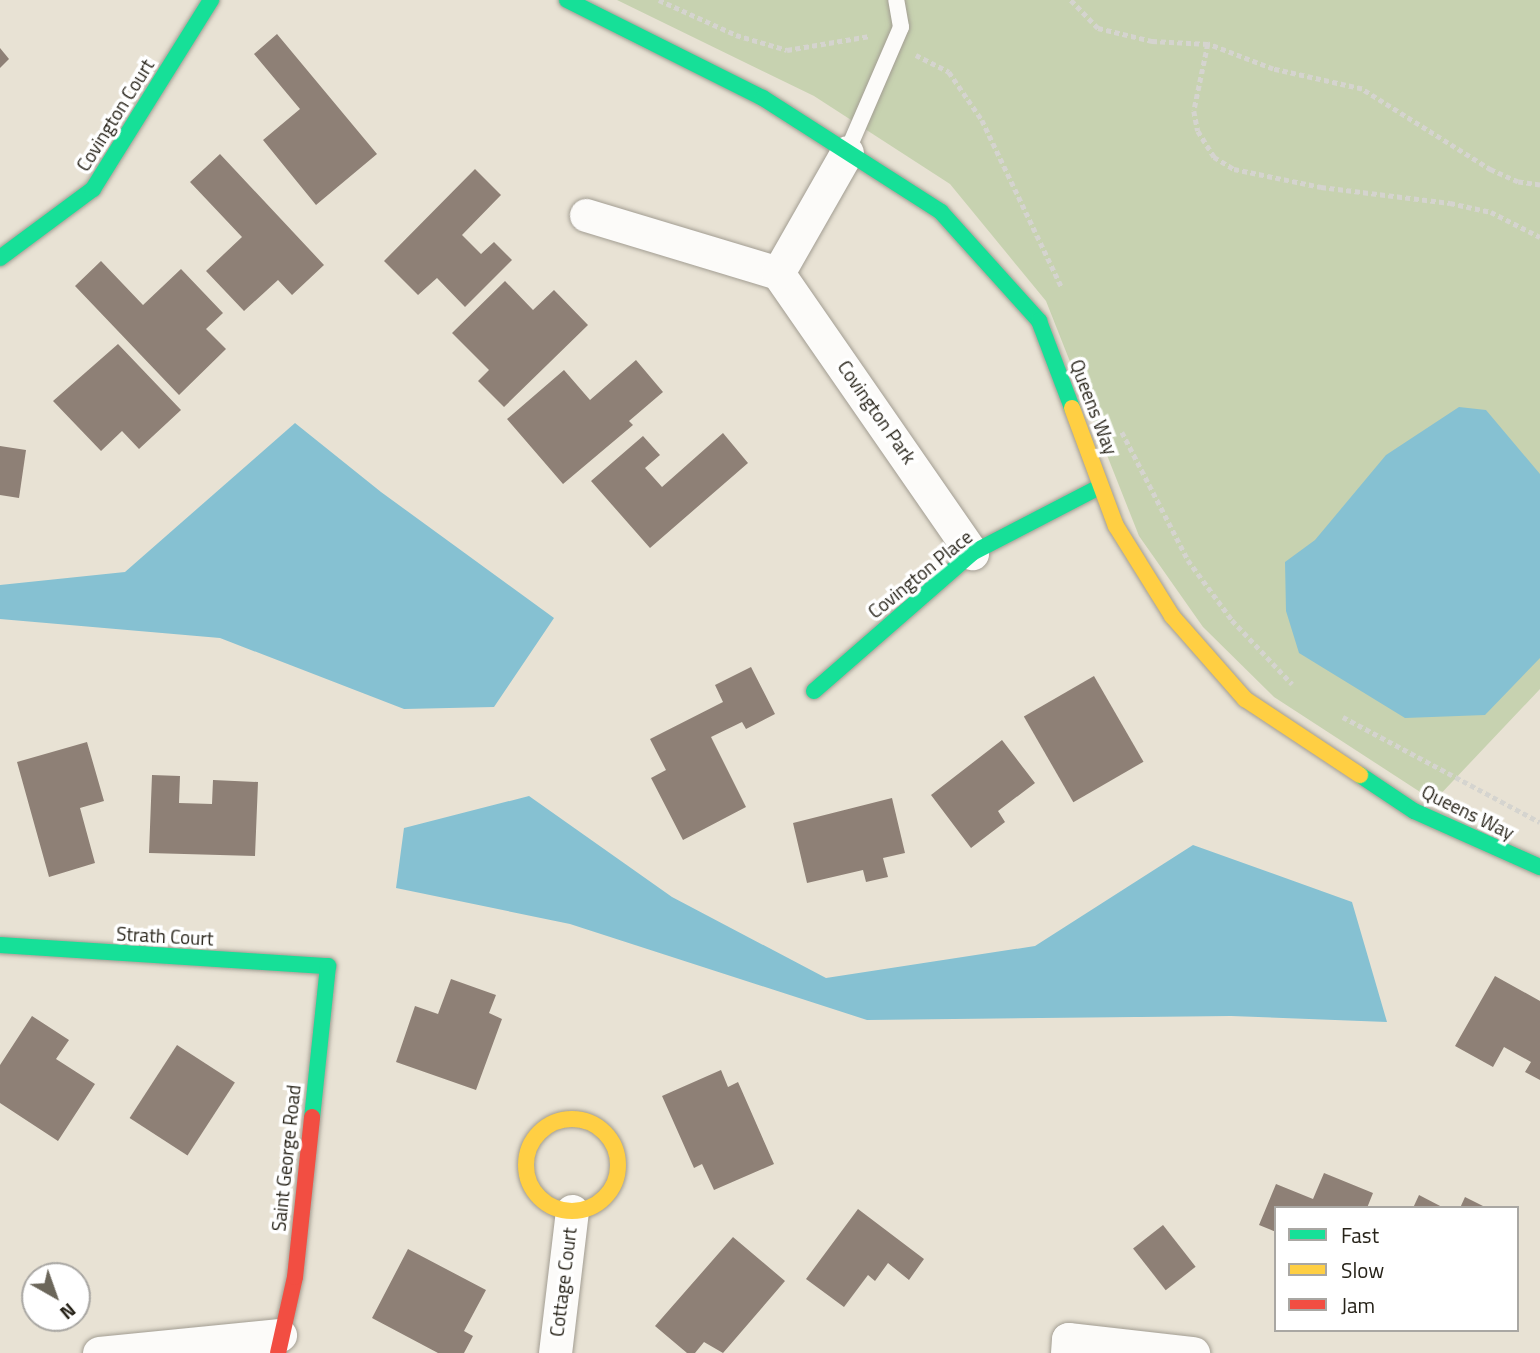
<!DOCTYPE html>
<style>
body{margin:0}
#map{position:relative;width:1540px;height:1353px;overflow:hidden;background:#e8e2d4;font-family:"Titillium Web",sans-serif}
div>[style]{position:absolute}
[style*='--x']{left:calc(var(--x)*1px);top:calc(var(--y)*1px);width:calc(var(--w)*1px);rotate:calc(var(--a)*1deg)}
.green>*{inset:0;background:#c7d2b0}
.water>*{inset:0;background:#86c1d2}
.building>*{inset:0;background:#8e8076;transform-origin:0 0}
.path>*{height:4.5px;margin-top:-2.25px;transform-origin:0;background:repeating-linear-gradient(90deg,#d5d4cf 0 5px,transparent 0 8.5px)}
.roads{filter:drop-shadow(0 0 2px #a29d92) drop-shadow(0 0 2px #a29d92)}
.lane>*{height:16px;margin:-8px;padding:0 8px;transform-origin:8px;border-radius:8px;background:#fcfbf9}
.street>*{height:33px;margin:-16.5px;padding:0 16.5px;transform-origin:16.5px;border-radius:16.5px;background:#fcfbf9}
.fast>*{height:16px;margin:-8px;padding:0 8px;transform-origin:8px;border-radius:8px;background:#16e098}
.slow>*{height:16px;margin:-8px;padding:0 8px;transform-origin:8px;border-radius:8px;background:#ffcf43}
.slow>.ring{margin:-8px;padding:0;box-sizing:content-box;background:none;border:16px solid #ffcf43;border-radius:50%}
.jam>*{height:16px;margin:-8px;padding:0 8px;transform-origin:8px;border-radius:8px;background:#f24e42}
span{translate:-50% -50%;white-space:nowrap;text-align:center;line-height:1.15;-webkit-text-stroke:7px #fff;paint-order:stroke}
.street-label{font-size:19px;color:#272319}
.legend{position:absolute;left:1274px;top:1206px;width:245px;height:126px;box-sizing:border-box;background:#fff;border:2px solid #a9a7a3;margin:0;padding:9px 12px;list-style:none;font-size:21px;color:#272319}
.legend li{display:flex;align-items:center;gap:14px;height:35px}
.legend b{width:35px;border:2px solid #a9a7a3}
.north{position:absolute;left:21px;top:1262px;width:70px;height:70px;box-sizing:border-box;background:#fff;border:2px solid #a9a7a3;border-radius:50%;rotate:140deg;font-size:19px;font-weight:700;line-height:28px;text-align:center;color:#272319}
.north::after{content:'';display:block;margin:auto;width:24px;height:32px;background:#6b665a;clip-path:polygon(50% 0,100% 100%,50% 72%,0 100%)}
</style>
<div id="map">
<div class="green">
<div style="clip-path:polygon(617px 0,1540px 0,1540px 689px,1434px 801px,1274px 697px,1203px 627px,1139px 536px,1046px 301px,950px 184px,814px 96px)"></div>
</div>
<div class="water">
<div style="clip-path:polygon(1459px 407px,1486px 410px,1540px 474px,1540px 658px,1485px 715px,1405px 718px,1299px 653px,1286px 611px,1285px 562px,1315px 540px,1386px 455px)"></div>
<div style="clip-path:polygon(295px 423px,381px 492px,554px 618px,494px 707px,404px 709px,220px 638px,0 619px,0 585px,125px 572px)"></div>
<div style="clip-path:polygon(529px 796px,672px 897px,826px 978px,1035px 946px,1193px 845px,1352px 902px,1387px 1022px,1231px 1016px,867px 1020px,570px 924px,396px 888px,404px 828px)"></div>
</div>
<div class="building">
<div style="clip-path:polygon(277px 34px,377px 154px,316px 205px,263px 140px,300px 109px,254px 54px)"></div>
<div style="clip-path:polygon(0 48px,9px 59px,0 68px)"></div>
<div style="clip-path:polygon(220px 154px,324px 265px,292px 295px,278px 280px,244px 311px,206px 271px,242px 237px,190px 182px)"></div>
<div style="clip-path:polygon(475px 169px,501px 195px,462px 235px,481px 254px,494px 242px,512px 260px,465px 307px,437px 278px,418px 295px,384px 261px)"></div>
<div style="clip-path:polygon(101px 261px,143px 305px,181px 269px,223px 313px,206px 329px,226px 349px,179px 395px,75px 286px)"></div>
<div style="clip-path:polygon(505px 281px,533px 310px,554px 290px,588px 325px,504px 407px,478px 381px,489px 370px,452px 333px)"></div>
<div style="clip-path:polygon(118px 344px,181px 410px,139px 449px,122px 431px,101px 451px,53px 401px)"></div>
<div style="clip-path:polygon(636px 360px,663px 392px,629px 421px,633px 425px,563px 484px,507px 419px,564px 370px,590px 400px)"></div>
<div style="clip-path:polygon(723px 433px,748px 463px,650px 548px,591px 481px,643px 436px,660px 455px,645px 468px,662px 487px)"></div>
<div style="clip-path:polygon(0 446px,26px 450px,19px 498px,0 495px)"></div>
<div style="clip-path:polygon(751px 667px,775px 714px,746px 729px,742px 722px,711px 737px,746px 807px,683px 840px,651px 778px,666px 770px,650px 739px,723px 702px,715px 685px)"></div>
<div style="left:1094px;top:676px;width:99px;height:81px;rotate:60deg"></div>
<div style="clip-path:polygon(1002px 740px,1035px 783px,998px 811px,1005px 822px,971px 848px,931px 795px)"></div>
<div style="clip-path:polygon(87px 742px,104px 801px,80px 808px,95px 863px,49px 877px,17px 762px)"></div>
<div style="clip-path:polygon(152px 775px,180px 776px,179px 803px,212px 804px,213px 780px,258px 782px,255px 856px,149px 853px)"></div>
<div style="clip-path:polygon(892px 798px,905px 853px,883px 858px,888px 877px,866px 882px,863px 870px,807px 883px,793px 823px)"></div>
<div style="clip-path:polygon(1495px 976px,1540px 1001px,1540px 1080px,1525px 1072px,1531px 1062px,1504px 1047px,1493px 1067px,1455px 1046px)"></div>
<div style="clip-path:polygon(451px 979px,496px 995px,489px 1013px,502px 1019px,476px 1090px,396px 1062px,415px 1006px,438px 1014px)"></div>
<div style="clip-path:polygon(32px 1016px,69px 1040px,56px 1059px,95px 1084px,58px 1141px,0 1103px,0 1065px)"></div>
<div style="left:177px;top:1045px;width:69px;height:87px;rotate:33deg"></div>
<div style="clip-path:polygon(721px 1070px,728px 1087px,738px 1082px,774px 1164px,714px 1190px,702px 1164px,694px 1168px,662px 1096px)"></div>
<div style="clip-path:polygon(1324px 1173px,1373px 1193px,1367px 1208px,1276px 1208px,1276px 1232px,1259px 1225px,1276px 1184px,1313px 1199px)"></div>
<div style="clip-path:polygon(1419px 1195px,1444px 1208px,1413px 1208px)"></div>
<div style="clip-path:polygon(1465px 1197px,1487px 1208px,1460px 1208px)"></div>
<div style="clip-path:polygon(858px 1209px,924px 1259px,909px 1280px,888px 1263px,875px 1281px,868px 1275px,844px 1307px,806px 1279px)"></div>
<div style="left:1163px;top:1225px;width:53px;height:38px;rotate:52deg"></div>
<div style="clip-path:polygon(733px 1237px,785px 1281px,723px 1353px,704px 1342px,695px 1353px,687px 1353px,655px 1326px)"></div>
<div style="clip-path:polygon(408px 1249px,486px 1290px,464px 1331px,473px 1336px,464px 1353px,438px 1353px,372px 1318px)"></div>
</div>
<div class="path">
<div style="--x:659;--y:0;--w:85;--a:24.4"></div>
<div style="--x:736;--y:35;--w:53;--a:16.4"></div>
<div style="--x:787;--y:50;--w:84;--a:-9.6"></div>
<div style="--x:1071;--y:0;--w:39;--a:46"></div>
<div style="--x:1098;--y:28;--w:56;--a:13.5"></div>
<div style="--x:1152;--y:41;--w:56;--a:3.1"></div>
<div style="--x:916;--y:55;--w:37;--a:27"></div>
<div style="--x:949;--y:72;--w:58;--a:55.5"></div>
<div style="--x:982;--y:120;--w:186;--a:64.5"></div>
<div style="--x:1540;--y:185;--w:22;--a:-172"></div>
<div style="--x:1518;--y:182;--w:30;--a:-156"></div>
<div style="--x:1491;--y:170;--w:152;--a:-147.9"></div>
<div style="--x:1362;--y:89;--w:91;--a:-167.3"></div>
<div style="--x:1273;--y:69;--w:70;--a:-159"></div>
<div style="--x:1208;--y:44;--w:68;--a:101.8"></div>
<div style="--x:1194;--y:111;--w:20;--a:79"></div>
<div style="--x:1198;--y:131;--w:31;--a:58"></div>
<div style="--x:1214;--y:157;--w:23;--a:31"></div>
<div style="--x:1234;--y:169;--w:89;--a:11.7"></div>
<div style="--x:1321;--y:187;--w:130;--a:7.1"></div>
<div style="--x:1450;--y:203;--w:42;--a:12.4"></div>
<div style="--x:1491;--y:212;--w:55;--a:27"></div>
<div style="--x:1122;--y:432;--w:144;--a:62.7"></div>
<div style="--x:1188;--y:560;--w:74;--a:53.7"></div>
<div style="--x:1232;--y:620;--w:88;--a:46.8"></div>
<div style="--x:1343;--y:717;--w:223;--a:28.1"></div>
</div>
<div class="roads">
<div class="lane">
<div style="--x:847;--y:152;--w:136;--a:-66.6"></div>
<div style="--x:901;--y:27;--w:27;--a:-100"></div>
</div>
<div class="street">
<div style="--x:586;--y:215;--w:201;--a:16.8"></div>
<div style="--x:778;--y:273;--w:341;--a:55.3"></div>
<div style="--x:778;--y:273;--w:139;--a:-60.3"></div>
<div style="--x:99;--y:1353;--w:182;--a:-5.7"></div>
<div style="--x:555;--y:1353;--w:143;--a:-83.2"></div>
<div style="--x:1067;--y:1353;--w:14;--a:-86"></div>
<div style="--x:1068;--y:1339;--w:126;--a:6.4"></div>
</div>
<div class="fast">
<div style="--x:567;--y:0;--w:219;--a:26.6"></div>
<div style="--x:763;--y:98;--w:211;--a:32.6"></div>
<div style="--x:941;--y:212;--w:147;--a:48"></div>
<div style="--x:1039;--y:321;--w:93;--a:69.2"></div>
<div style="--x:0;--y:258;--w:116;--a:-36.6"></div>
<div style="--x:93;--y:189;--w:223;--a:-58"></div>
<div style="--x:814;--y:691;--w:210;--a:-41.1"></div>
<div style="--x:972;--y:553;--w:145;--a:-27.4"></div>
<div style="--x:1360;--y:775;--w:65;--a:33.7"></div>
<div style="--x:1414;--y:811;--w:138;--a:24"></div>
<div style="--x:0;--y:945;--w:329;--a:3.7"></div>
<div style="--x:328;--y:966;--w:152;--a:96"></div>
</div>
<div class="slow">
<div style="--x:1072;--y:408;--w:126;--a:69.6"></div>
<div style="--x:1116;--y:526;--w:106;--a:58.1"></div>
<div style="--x:1172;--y:616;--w:111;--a:48.7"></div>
<div style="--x:1245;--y:699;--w:138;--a:33.5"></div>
<div class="ring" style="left:526px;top:1119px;width:76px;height:76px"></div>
</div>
<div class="jam">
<div style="--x:278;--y:1353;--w:78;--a:-77.4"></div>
<div style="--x:295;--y:1277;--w:161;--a:-83.9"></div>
</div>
</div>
<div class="street-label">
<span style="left:115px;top:115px;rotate:-58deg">Covington Court</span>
<span style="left:1094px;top:407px;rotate:69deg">Queens Way</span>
<span style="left:877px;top:412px;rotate:55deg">Covington Park</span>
<span style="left:920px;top:574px;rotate:-39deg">Covington Place</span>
<span style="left:1468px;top:812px;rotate:26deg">Queens Way</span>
<span style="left:165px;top:936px;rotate:3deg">Strath Court</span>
<span style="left:286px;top:1158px;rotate:-84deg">Saint George Road</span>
<span style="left:563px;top:1282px;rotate:-83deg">Cottage Court</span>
</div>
<ul class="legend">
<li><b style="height:9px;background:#16e098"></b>Fast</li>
<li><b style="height:9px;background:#ffcf43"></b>Slow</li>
<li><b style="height:9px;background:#f24e42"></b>Jam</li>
</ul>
<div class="north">N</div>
</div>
